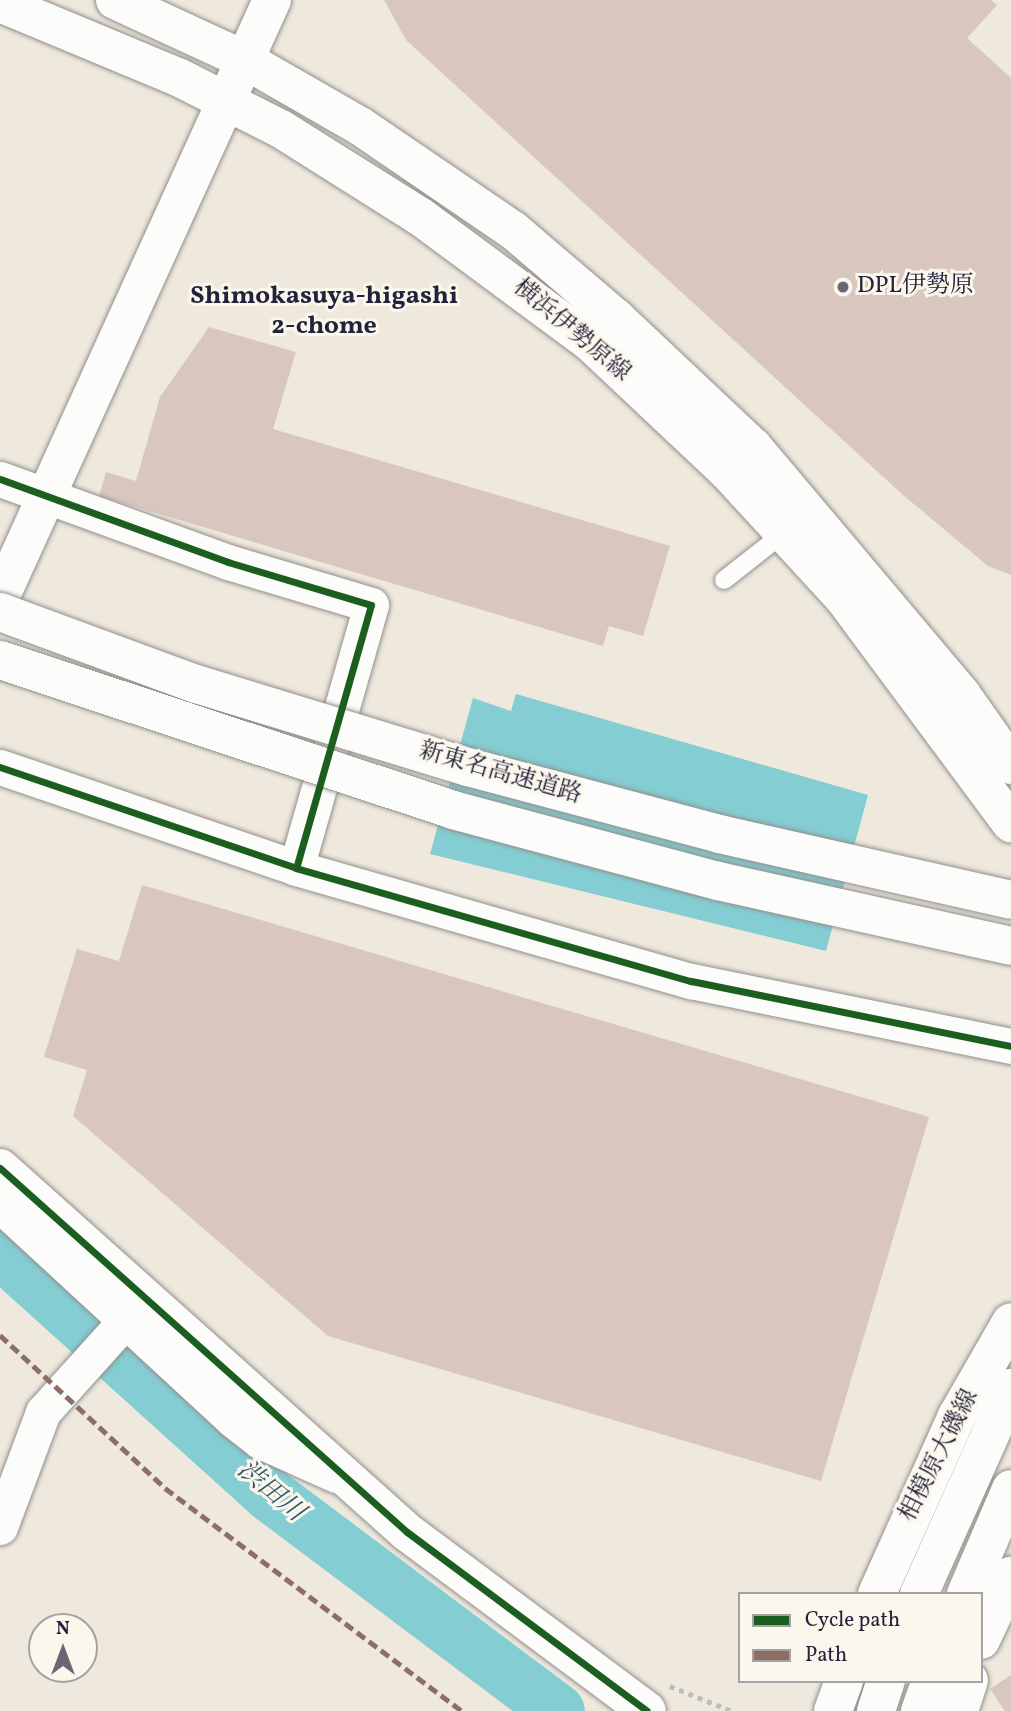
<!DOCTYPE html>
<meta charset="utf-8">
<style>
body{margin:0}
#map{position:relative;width:1011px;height:1711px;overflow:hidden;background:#eee8dd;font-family:Vollkorn,"Noto Serif JP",serif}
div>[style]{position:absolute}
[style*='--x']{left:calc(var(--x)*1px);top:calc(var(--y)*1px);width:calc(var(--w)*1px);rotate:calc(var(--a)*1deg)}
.water>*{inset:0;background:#84cdd3}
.river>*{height:54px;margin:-27px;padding:0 27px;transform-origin:27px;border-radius:27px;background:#84cdd3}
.building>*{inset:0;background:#d9c7bf}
.path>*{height:4.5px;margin-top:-2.25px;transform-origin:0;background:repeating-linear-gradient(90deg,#bebdbe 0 5px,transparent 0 10px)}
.roads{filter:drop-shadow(0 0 2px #928f8d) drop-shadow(0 0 2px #928f8d)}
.lane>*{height:18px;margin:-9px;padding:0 9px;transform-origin:9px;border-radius:9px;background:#fcfcfa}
.street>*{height:35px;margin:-17.5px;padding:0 17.5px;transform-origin:17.5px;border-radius:17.5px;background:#fcfcfa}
.secondary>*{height:38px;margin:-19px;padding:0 19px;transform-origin:19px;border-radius:19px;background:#fcfcfa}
.primary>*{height:38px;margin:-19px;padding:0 19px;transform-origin:19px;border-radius:19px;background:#fcfcfa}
.highway>*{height:38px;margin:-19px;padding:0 19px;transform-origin:19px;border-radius:19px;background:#fcfcfa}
.bridges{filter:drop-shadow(0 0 2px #928f8d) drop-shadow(0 0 2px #928f8d)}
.highway-bridge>*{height:38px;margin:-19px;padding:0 19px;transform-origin:19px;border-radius:19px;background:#fcfcfa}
.quiet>*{height:5px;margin-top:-2.5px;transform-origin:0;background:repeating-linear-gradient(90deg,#8d6e63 0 10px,transparent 0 15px)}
.cycleway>*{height:7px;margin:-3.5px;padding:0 3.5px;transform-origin:3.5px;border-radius:3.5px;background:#1b5e20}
.dots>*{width:19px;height:19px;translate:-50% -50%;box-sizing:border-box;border:4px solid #fbf7ec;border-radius:50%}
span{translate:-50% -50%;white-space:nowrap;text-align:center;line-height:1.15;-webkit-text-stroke:6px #fbf7ec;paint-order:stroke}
.poi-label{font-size:24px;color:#22223b}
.left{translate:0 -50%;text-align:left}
.street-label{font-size:24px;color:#22223b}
.neighbourhood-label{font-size:26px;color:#22223b;font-weight:700}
.water-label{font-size:26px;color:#345a6f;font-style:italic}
.legend{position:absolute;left:738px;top:1592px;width:245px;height:91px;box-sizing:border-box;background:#fbf7ec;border:2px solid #a4a2a5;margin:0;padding:9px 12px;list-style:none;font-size:21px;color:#22223b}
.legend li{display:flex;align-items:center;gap:14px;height:35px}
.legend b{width:35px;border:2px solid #a4a2a5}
.north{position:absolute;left:28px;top:1613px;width:70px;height:70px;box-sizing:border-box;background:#fbf7ec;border:2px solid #a4a2a5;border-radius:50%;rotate:0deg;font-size:19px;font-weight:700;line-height:28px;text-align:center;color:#22223b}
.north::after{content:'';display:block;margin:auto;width:24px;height:32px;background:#696774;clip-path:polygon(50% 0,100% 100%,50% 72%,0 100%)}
</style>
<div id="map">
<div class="water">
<div style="clip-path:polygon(516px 694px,868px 795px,826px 951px,430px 854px,473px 698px,511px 711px)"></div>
</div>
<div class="river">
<div style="--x:0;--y:1251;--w:364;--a:42.1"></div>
<div style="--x:270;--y:1495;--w:360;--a:36.9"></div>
</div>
<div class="building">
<div style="clip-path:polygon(384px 0,991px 0,997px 5px,967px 38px,1011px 78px,1011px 575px,988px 566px,903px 495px,406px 40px)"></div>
<div style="clip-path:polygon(209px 327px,296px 352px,273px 429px,670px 546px,643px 636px,609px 626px,603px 646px,99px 496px,106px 472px,136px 481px,160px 397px)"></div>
<div style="clip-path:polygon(142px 885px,929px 1117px,821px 1481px,328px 1336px,73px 1116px,87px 1070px,44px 1057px,77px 949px,119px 961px)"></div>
<div style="clip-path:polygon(1011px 1675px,1011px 1711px,1005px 1711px,990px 1689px)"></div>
</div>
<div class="path">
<div style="--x:670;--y:1686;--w:67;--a:22"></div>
</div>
<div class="roads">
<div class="lane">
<div style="--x:724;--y:580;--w:78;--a:-38.2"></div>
</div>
<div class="street">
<div style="--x:0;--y:479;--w:243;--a:20"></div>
<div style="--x:228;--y:562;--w:149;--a:16.7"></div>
<div style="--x:371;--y:605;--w:273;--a:105.9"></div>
<div style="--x:0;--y:767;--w:313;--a:18.8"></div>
<div style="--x:296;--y:868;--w:411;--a:16"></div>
<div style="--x:691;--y:981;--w:327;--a:11.5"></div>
<div style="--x:0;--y:1205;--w:317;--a:42.7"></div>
<div style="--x:233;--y:1420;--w:34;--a:38"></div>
<div style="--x:260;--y:1441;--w:83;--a:24.1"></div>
<div style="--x:0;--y:1527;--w:123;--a:-69.5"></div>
<div style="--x:43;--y:1412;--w:122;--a:-48"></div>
</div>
<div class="secondary">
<div style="--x:0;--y:598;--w:657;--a:-65.54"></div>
<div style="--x:0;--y:1168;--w:546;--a:41.81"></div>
<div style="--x:407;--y:1532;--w:299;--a:36.7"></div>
</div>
<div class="primary">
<div style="--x:115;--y:0;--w:143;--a:24.8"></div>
<div style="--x:245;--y:60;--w:133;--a:29.9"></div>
<div style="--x:360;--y:126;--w:186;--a:34.3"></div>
<div style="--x:514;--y:231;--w:134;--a:40.5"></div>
<div style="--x:616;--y:318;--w:188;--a:43.3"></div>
<div style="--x:753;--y:447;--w:323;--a:49.9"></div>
<div style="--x:961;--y:694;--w:87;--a:54.8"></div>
<div style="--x:0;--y:3;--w:193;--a:22.6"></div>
<div style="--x:178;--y:77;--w:115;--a:26.8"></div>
<div style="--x:281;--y:129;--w:165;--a:32.2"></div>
<div style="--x:421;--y:217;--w:212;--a:36.5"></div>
<div style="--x:591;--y:343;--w:187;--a:43.3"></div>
<div style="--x:727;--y:471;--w:171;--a:47.4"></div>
<div style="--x:843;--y:597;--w:282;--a:53.4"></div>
<div style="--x:877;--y:1594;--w:195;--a:-65.8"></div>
<div style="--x:957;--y:1416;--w:108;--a:-60.1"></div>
<div style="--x:981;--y:1640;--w:71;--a:-64.9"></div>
<div style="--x:833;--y:1711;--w:32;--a:-70"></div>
<div style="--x:959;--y:1711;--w:32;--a:-72"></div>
</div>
<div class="highway">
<div style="--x:919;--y:1594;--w:226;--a:-65.9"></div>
<div style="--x:966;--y:1594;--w:114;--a:-66.8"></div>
<div style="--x:876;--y:1711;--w:32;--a:-72"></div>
<div style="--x:920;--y:1711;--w:32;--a:-70"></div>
</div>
</div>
<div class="bridges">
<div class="highway-bridge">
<div style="--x:0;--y:612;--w:209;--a:20.2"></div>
<div style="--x:196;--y:684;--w:284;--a:17"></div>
<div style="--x:468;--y:767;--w:260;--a:14.9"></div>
<div style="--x:719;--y:834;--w:299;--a:12.7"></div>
<div style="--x:0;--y:660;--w:477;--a:18.3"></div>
<div style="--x:453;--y:810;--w:274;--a:15"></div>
<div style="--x:718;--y:881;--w:300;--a:12.5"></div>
</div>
</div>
<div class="quiet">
<div style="--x:0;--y:1335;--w:225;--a:42.8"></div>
<div style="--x:165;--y:1488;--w:371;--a:36.9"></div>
</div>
<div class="cycleway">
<div style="--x:0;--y:479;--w:243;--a:20"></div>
<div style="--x:228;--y:562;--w:149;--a:16.7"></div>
<div style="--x:371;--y:605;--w:273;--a:105.9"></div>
<div style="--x:0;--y:767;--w:313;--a:18.8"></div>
<div style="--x:296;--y:868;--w:411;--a:16"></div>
<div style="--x:691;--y:981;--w:327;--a:11.5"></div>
<div style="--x:0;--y:1168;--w:546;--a:41.81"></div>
<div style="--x:407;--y:1532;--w:299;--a:36.7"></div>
</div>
<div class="dots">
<div style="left:843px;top:287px;background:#696774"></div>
</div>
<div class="poi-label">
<span class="left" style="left:857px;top:287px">DPL伊勢原</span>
</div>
<div class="street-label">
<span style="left:571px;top:331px;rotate:40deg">横浜伊勢原線</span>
<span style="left:500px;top:774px;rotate:16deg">新東名高速道路</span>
<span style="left:940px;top:1456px;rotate:-63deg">相模原大磯線</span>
</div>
<div class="neighbourhood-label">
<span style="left:324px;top:312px">Shimokasuya-higashi<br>2-chome</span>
</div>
<div class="water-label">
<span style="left:270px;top:1492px;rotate:40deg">渋田川</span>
</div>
<ul class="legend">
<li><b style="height:9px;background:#1b5e20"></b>Cycle path</li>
<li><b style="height:9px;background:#8d6e63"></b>Path</li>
</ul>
<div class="north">N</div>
</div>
